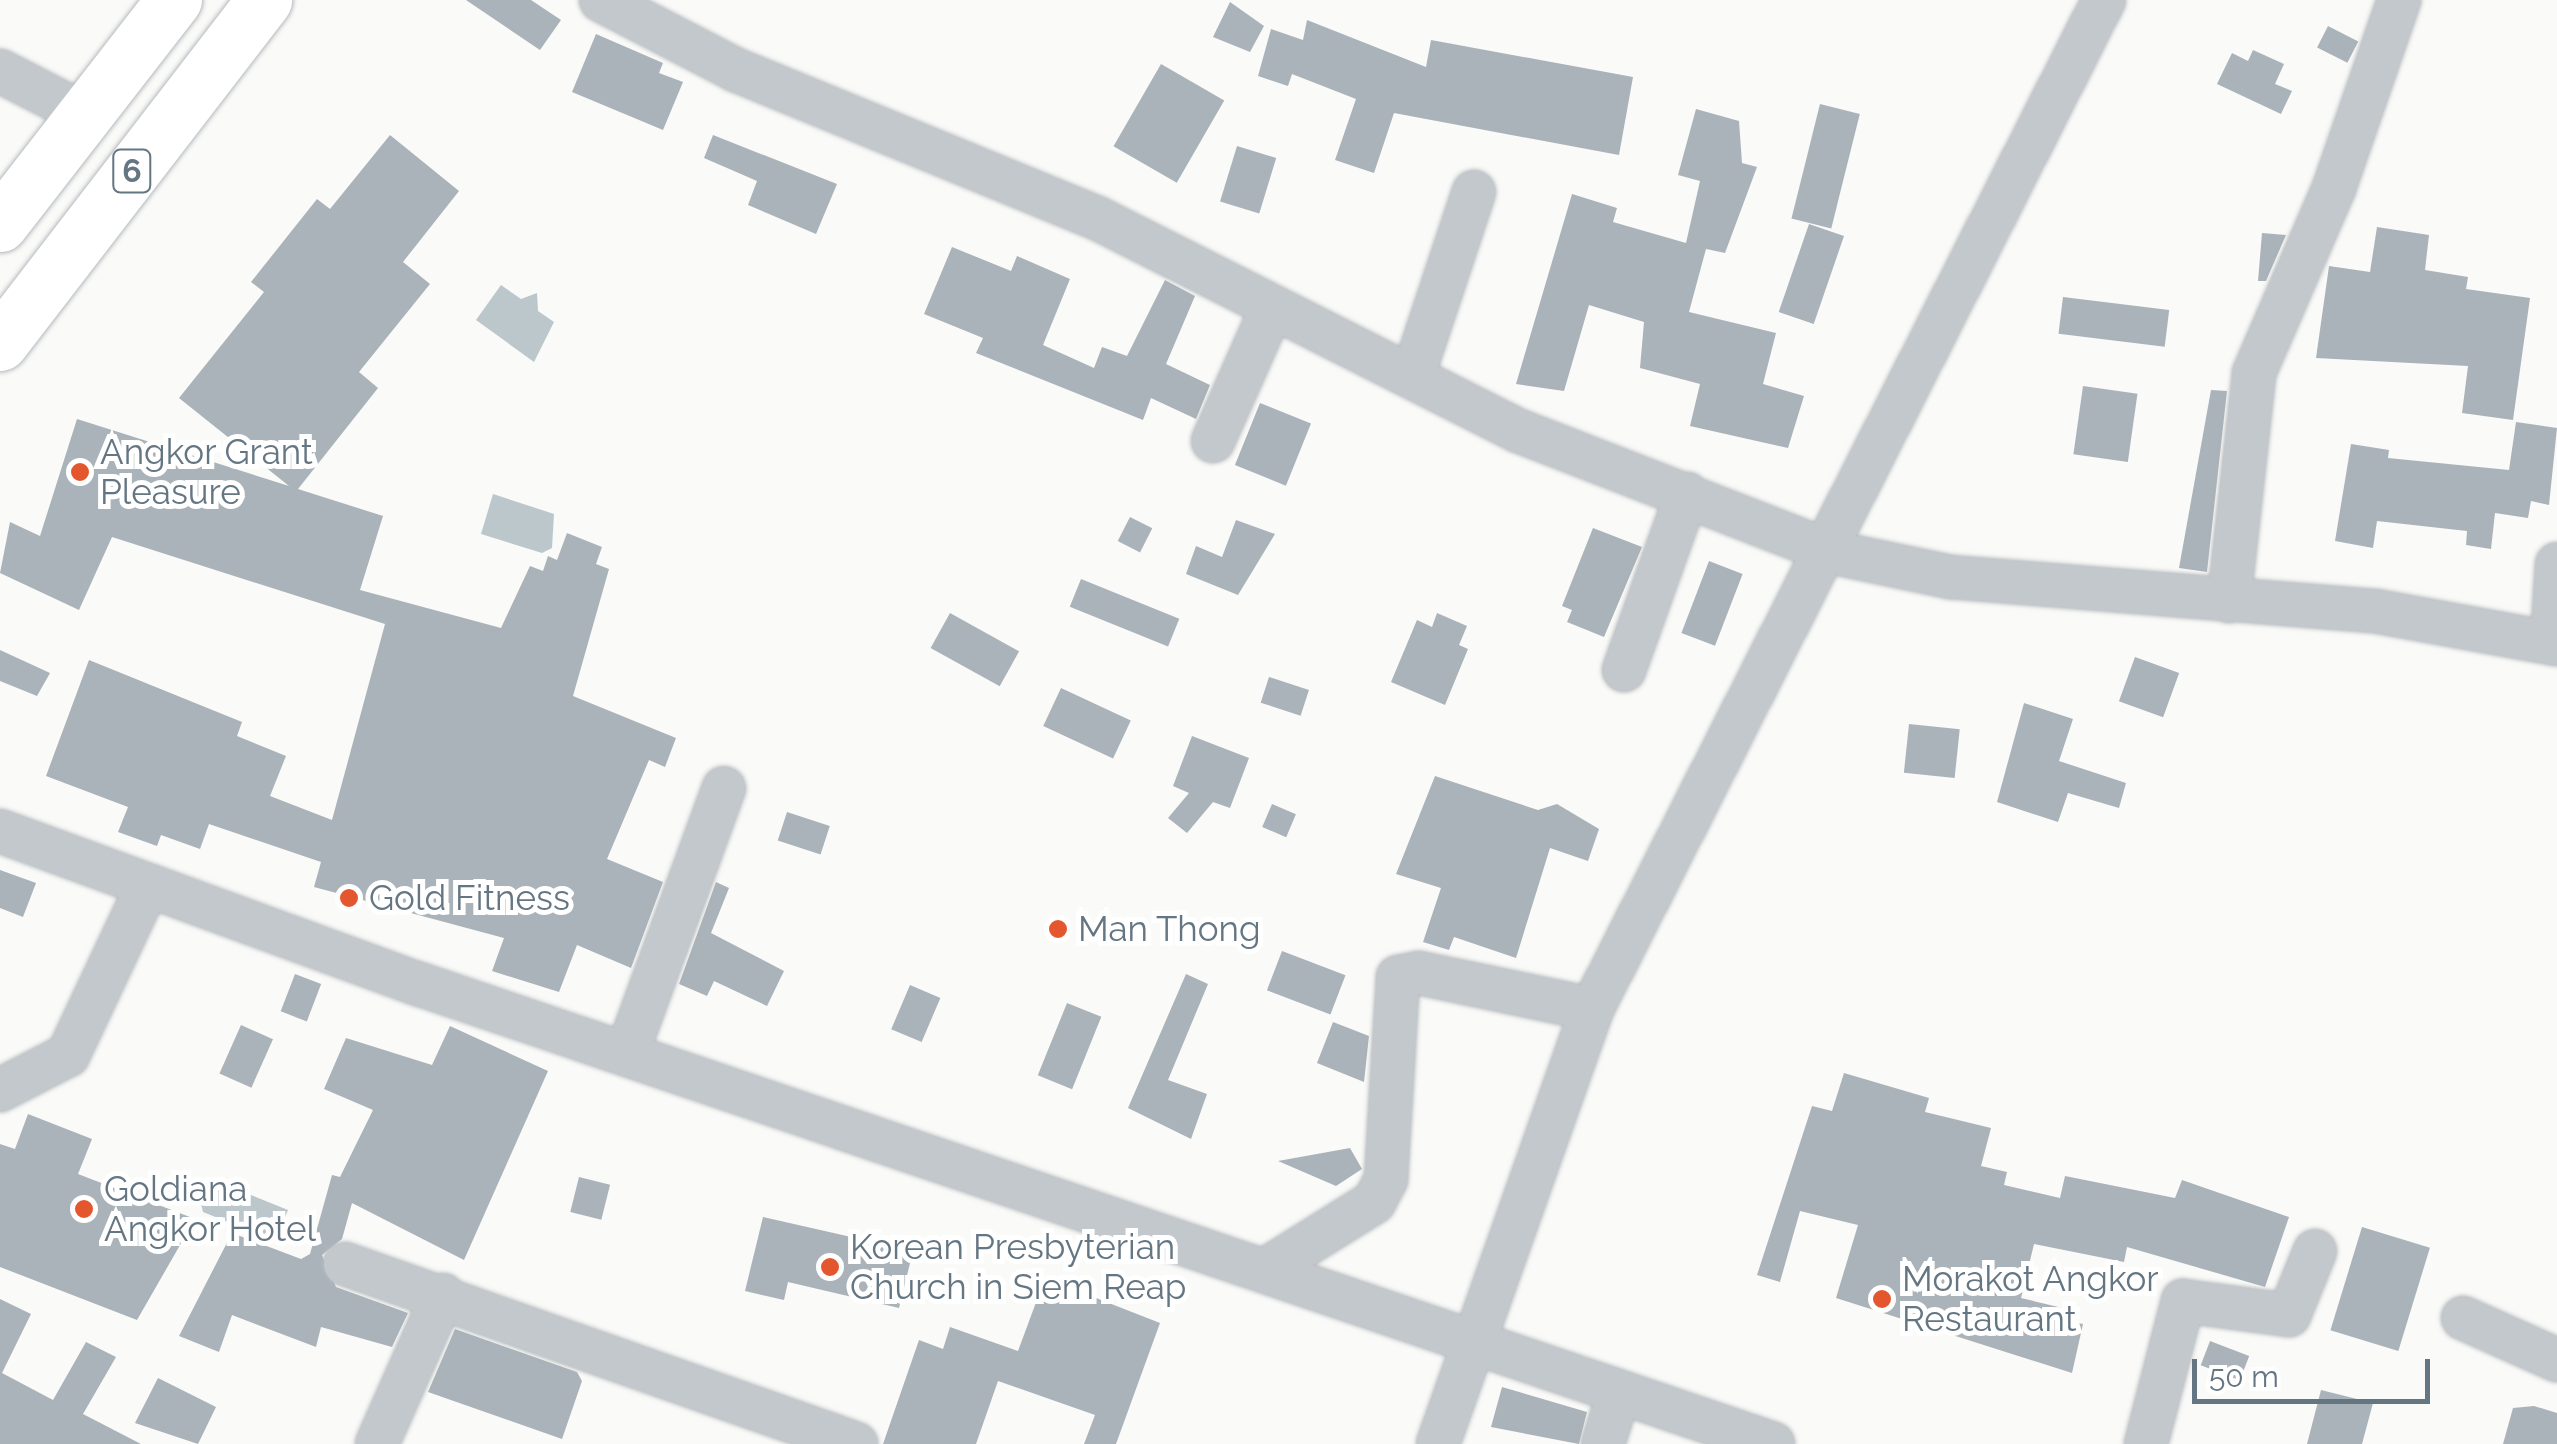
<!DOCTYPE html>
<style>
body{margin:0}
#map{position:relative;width:2557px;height:1444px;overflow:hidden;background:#fafaf8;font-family:Raleway,sans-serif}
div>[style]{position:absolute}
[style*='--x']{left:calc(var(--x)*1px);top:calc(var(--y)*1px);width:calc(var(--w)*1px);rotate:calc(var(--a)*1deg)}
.water>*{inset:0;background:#bbc7cb}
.building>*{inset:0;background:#aab3b9;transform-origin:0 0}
.roads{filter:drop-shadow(0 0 2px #b5babe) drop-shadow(0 0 2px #b5babe)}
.minor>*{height:42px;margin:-21px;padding:0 21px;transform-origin:21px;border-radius:21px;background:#c3c8cc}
.major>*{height:55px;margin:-27.5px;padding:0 27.5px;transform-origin:27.5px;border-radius:27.5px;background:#fff}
.dots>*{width:28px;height:28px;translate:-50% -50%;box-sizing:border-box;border:5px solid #fff;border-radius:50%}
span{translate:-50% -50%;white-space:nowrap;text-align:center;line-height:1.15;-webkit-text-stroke:10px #fff;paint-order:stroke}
.shield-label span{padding:2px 8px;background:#fff;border:2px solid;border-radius:8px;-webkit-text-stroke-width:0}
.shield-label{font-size:32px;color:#657683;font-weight:700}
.poi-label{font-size:35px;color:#657683}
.left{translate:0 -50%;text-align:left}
.scale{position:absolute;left:2192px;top:1359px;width:238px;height:45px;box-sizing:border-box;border:5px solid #657683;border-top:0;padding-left:12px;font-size:30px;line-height:35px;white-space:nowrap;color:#657683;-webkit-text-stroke:8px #fff;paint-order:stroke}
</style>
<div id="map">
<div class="water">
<div style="clip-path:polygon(501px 285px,521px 299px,537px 293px,538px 311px,554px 322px,534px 362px,476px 320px)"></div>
<div style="clip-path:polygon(493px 494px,554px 514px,552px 548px,542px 553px,481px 534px)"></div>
<div style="clip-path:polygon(216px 1181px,288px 1210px,275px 1241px,203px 1212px,198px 1191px)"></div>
</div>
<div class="building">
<div style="clip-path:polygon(466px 0,531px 0,561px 20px,540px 50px)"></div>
<div style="clip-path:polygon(1230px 2px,1264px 26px,1250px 52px,1213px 37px)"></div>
<div style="clip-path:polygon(1307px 20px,1426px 67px,1431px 40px,1633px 77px,1619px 155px,1394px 113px,1374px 173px,1335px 160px,1356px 99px,1292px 74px,1288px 86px,1258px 76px,1271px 29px,1303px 40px)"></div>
<div style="left:2328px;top:26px;width:34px;height:24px;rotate:27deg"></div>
<div style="clip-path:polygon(596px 34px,663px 63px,659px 73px,683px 82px,663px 130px,572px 92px)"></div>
<div style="clip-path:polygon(2253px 50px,2284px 64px,2275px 84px,2292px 91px,2281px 114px,2217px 84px,2232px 53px,2248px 61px)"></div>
<div style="left:1161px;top:64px;width:73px;height:95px;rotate:30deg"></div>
<div style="left:1820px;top:104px;width:41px;height:118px;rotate:14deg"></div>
<div style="clip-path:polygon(1696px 109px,1739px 121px,1742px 163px,1757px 167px,1725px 253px,1697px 247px,1706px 249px,1689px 312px,1776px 333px,1763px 384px,1804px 396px,1788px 448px,1690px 426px,1700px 384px,1640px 368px,1644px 322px,1589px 305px,1564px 391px,1516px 384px,1572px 194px,1617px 208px,1613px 222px,1686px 243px,1700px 181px,1678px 175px)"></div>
<div style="clip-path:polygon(390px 135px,459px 191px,403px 262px,430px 284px,359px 372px,378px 388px,298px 489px,383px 516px,360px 590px,501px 628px,530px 566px,543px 571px,548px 556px,557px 560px,567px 533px,602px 547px,596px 564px,609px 569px,573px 696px,676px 738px,665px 767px,649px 760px,607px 859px,663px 882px,631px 968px,577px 945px,559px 992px,492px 971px,504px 938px,314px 887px,321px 862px,209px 824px,200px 849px,161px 835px,157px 846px,118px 832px,128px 807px,46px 776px,89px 660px,242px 722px,237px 736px,286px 756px,270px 796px,332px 820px,385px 624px,112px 537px,79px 610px,0 573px,10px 522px,40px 536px,77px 419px,289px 486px,179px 398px,264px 292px,251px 282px,317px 199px,330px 209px)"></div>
<div style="clip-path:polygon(713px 135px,837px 184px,816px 234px,748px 205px,757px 181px,704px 158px)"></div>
<div style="left:1237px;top:146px;width:41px;height:58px;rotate:17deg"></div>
<div style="left:1809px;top:224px;width:37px;height:93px;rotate:19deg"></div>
<div style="clip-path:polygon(2377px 227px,2429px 235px,2425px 270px,2468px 277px,2466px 289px,2530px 298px,2513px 420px,2462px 413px,2468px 366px,2316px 358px,2329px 266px,2370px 272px)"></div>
<div style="clip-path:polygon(2262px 233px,2286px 235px,2266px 281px,2258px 281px)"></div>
<div style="clip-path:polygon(952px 247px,1011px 271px,1017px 256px,1070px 279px,1043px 345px,1094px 368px,1102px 347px,1127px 356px,1165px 280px,1195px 296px,1166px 364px,1210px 385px,1196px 419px,1151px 398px,1143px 420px,976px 353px,983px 338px,924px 314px)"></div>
<div style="left:2063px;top:297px;width:107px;height:37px;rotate:7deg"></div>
<div style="left:2083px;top:386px;width:55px;height:69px;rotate:8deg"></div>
<div style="clip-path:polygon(2211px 390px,2227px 391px,2207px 572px,2179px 568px)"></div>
<div style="left:1260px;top:403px;width:55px;height:67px;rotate:22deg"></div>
<div style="clip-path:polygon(2516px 422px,2557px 428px,2549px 505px,2531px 501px,2528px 518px,2495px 513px,2491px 549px,2466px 545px,2467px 531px,2377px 521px,2373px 548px,2335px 541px,2351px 444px,2389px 450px,2388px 458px,2509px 470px)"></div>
<div style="left:1130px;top:517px;width:25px;height:27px;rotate:27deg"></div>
<div style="clip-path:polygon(1236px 520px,1275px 534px,1238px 595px,1186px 574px,1196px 546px,1222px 557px)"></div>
<div style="clip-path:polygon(1593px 528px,1642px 547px,1604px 637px,1567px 622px,1572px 610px,1562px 606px)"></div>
<div style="left:1709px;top:561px;width:36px;height:77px;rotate:21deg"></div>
<div style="left:1081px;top:579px;width:106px;height:30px;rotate:22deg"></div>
<div style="left:950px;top:613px;width:79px;height:40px;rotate:29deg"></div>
<div style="clip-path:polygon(1437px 613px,1467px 626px,1459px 645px,1468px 649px,1445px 705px,1391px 682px,1417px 620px,1432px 627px)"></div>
<div style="clip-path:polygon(0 650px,50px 673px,37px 696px,0 681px)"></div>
<div style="left:2135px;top:657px;width:47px;height:47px;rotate:20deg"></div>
<div style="left:1269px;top:677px;width:42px;height:27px;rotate:18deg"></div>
<div style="left:1061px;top:688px;width:77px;height:42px;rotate:25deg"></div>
<div style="clip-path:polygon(2024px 703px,2073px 719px,2059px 761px,2126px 783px,2119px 808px,2068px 793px,2058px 822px,1997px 802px)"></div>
<div style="left:1909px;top:724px;width:51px;height:49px;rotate:6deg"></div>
<div style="clip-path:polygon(1192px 736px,1249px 758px,1230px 808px,1213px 802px,1187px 833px,1168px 818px,1189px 793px,1173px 786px)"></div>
<div style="clip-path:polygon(1435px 776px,1538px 810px,1557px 804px,1599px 829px,1588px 861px,1550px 848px,1516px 958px,1454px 937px,1449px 950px,1423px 942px,1441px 888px,1396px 874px)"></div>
<div style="left:1272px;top:804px;width:26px;height:25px;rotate:23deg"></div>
<div style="left:787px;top:812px;width:45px;height:30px;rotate:18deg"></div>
<div style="clip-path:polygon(0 870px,36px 883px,23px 917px,0 908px)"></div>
<div style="clip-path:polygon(716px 882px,729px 888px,711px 933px,784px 971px,767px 1006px,714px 981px,707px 996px,679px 984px)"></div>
<div style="left:1282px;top:951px;width:68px;height:42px;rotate:21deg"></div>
<div style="left:295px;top:974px;width:28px;height:40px;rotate:21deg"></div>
<div style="clip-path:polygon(1186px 974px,1208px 984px,1168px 1080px,1207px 1094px,1191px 1139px,1128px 1108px)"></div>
<div style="left:910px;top:985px;width:33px;height:48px;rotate:23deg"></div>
<div style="left:1067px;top:1003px;width:37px;height:78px;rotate:22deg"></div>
<div style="clip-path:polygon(1333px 1022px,1369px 1036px,1364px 1082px,1317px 1063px)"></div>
<div style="left:241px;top:1025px;width:35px;height:53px;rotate:24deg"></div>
<div style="clip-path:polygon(450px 1026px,548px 1071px,464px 1260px,352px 1203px,342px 1239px,322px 1255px,336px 1287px,408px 1313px,392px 1347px,321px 1327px,316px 1347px,232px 1315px,219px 1352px,179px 1336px,232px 1233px,301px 1259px,310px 1254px,332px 1175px,340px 1177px,373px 1110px,324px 1089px,346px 1038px,432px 1065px)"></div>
<div style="clip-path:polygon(1844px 1073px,1929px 1098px,1925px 1112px,1991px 1128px,1981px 1166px,2007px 1172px,2004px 1185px,2060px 1198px,2065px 1176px,2175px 1198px,2182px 1180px,2289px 1217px,2265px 1287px,2127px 1247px,2124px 1262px,2034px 1244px,2021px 1298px,2067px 1309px,2064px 1320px,2083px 1324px,2072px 1373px,1836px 1298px,1858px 1225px,1800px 1211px,1780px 1282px,1757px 1275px,1812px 1106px,1832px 1111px)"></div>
<div style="clip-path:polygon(28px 1114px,92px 1139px,78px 1174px,195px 1219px,137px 1320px,0 1267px,0 1144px,15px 1149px)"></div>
<div style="clip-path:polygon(1350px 1148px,1362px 1169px,1336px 1186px,1278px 1161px)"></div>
<div style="left:579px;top:1177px;width:32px;height:36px;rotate:14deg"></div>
<div style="clip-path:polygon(763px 1217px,913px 1251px,899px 1308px,788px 1282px,784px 1300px,745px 1291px)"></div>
<div style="left:2362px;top:1227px;width:71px;height:108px;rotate:17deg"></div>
<div style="clip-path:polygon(1045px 1278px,1160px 1323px,1116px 1444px,1084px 1444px,1095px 1415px,998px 1381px,976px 1444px,883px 1444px,919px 1340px,943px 1349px,950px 1327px,1018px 1351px)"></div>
<div style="clip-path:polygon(0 1299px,31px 1314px,2px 1373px,53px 1400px,86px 1342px,116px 1357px,83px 1414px,141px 1444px,0 1444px)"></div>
<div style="clip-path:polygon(455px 1329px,577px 1372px,582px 1381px,562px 1439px,428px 1392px)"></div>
<div style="left:2210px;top:1341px;width:42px;height:26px;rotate:21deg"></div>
<div style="clip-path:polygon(158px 1378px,216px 1407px,198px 1444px,135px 1423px)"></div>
<div style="clip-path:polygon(1502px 1387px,1587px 1412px,1579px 1444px,1491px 1427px)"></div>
<div style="clip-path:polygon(2321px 1390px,2373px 1403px,2362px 1444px,2307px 1444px)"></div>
<div style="clip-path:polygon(2534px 1406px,2557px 1413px,2557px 1444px,2503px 1444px,2513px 1408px)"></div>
</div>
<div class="roads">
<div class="minor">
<div style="--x:601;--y:0;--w:152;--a:27.4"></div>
<div style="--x:736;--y:70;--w:390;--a:22.3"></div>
<div style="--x:1097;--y:218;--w:473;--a:26.8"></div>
<div style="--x:1519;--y:431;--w:335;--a:21.2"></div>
<div style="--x:1831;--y:552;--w:123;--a:11.8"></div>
<div style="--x:1951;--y:577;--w:425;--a:4.6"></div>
<div style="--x:2375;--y:611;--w:185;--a:10.3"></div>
<div style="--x:0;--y:71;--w:94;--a:27.1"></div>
<div style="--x:1413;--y:375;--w:193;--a:-71.6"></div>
<div style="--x:1213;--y:441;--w:143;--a:-66.1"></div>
<div style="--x:2229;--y:601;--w:229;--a:-83.7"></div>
<div style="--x:2254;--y:373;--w:202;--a:-66.6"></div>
<div style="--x:2334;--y:188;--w:199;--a:-70.9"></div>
<div style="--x:2552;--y:643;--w:79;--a:-86.4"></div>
<div style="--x:1624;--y:670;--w:187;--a:-70.3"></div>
<div style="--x:0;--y:831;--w:446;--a:20.1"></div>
<div style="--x:419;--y:984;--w:1430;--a:18.76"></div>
<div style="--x:627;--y:1053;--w:282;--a:-69.9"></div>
<div style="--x:0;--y:1090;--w:76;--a:-27.2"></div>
<div style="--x:68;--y:1055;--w:186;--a:-64.8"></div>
<div style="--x:345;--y:1264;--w:542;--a:19.4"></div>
<div style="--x:1270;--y:1267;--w:123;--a:-32"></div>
<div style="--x:1374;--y:1202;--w:26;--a:-62"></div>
<div style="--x:1386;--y:1179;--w:202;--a:-86.6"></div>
<div style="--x:1398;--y:977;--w:21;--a:-11"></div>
<div style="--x:1419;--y:973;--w:177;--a:11.8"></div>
<div style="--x:2463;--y:1318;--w:103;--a:24.1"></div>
<div style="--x:377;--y:1444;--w:163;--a:-66.1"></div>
<div style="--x:1438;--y:1444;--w:461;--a:-70.5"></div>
<div style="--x:1592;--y:1009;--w:1131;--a:-63.1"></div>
<div style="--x:1603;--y:1444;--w:53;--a:-72.6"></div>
<div style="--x:2146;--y:1444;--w:148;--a:-75.5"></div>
<div style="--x:2183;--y:1301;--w:107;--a:7.5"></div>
<div style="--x:2289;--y:1315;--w:69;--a:-67.9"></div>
</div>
<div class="major">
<div style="--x:0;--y:224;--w:284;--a:-52.2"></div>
<div style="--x:0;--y:343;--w:433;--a:-52.4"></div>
</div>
</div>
<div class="dots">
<div style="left:80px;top:472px;background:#e4572e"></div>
<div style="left:349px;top:898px;background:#e4572e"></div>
<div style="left:1058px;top:929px;background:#e4572e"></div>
<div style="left:84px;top:1209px;background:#e4572e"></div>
<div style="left:830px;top:1267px;background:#e4572e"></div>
<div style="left:1882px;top:1299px;background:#e4572e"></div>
</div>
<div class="shield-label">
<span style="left:132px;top:171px">6</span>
</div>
<div class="poi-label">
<span class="left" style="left:100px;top:472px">Angkor Grant<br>Pleasure</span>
<span class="left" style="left:369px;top:898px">Gold Fitness</span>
<span class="left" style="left:1078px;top:929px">Man Thong</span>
<span class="left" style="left:104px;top:1209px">Goldiana<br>Angkor Hotel</span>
<span class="left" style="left:850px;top:1267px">Korean Presbyterian<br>Church in Siem Reap</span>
<span class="left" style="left:1902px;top:1299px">Morakot Angkor<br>Restaurant</span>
</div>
<div class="scale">50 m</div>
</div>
